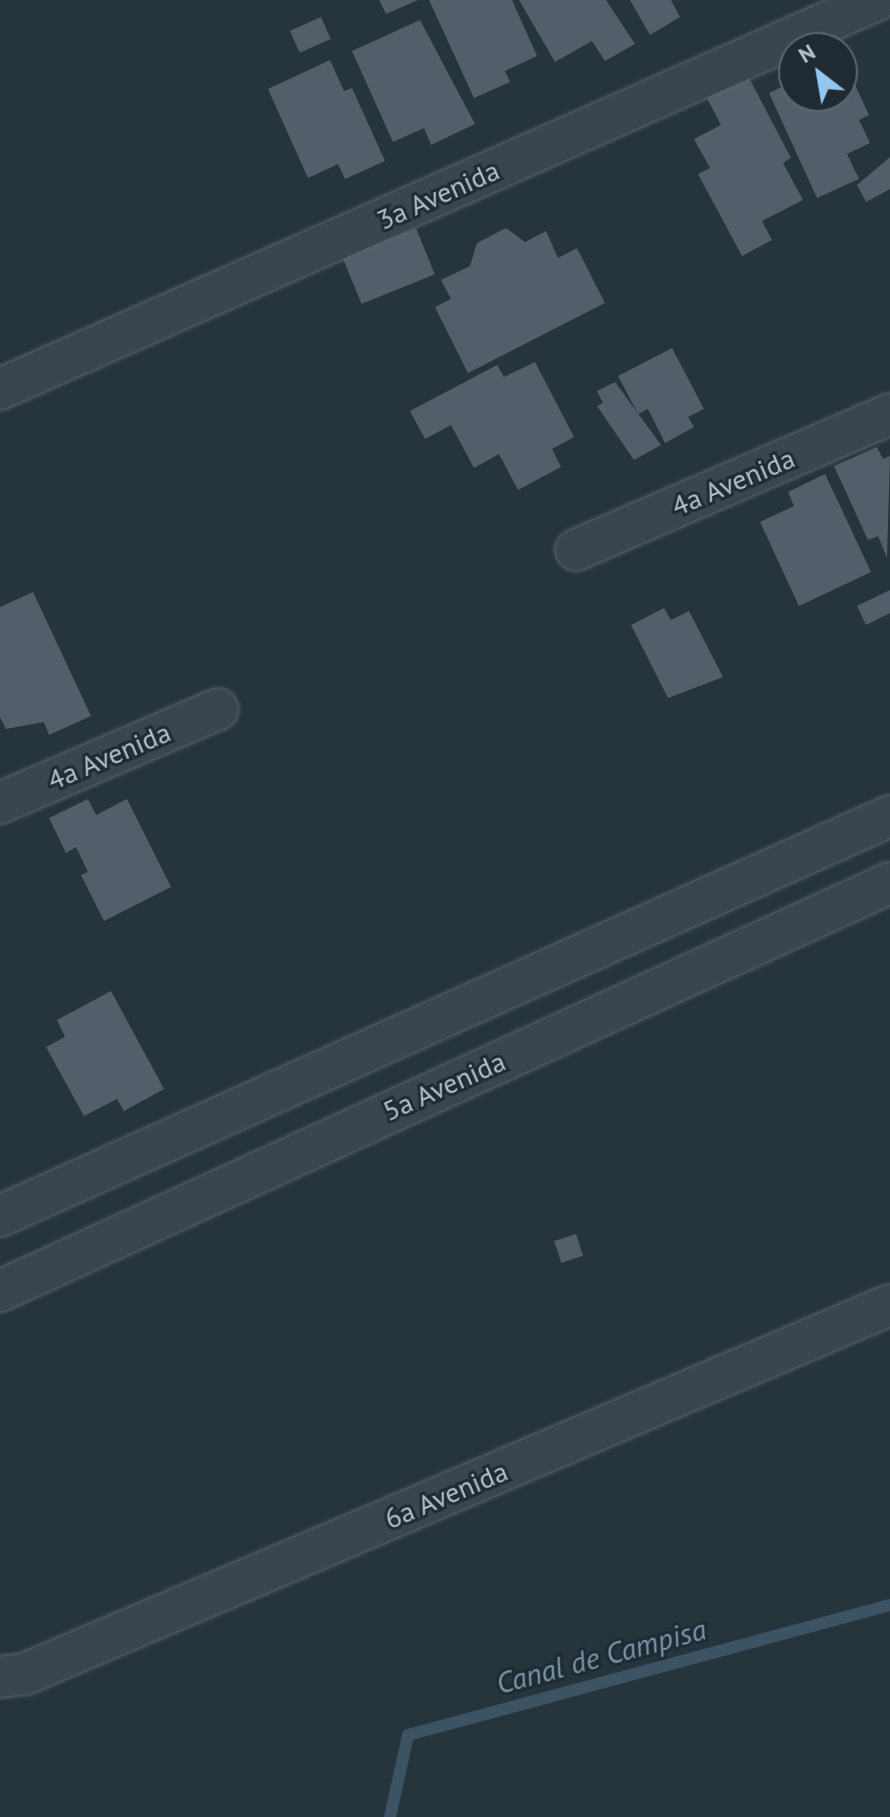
<!DOCTYPE html>
<style>
body{margin:0}
#map{position:relative;width:890px;height:1817px;overflow:hidden;background:#26343c;font-family:"PT Sans",sans-serif}
div>[style]{position:absolute}
[style*='--x']{left:calc(var(--x)*1px);top:calc(var(--y)*1px);width:calc(var(--w)*1px);rotate:calc(var(--a)*1deg)}
.stream>*{height:12px;margin:-6px;padding:0 6px;transform-origin:6px;border-radius:6px;background:#3b5362}
.building>*{inset:0;background:#525f6a;transform-origin:0 0}
.roads{filter:drop-shadow(0 0 2px #58636b) drop-shadow(0 0 2px #58636b)}
.street>*{height:40px;margin:-20px;padding:0 20px;transform-origin:20px;border-radius:20px;background:#3a454d}
span{translate:-50% -50%;white-space:nowrap;text-align:center;line-height:1.15;-webkit-text-stroke:6px #1f2a32;paint-order:stroke}
.street-label{font-size:28px;color:#b6c0c8}
.water-label{font-size:30px;color:#7996a9;font-style:italic}
.north{position:absolute;left:778px;top:32px;width:80px;height:80px;box-sizing:border-box;background:#1f2a32;border:2px solid #5b666e;border-radius:50%;rotate:329deg;font-size:22px;font-weight:700;line-height:32px;text-align:center;color:#b6c0c8}
.north::after{content:'';display:block;margin:auto;width:28px;height:36px;background:#94c7ef;clip-path:polygon(50% 0,100% 100%,50% 72%,0 100%)}
</style>
<div id="map">
<div class="stream">
<div style="--x:390;--y:1817;--w:84;--a:-77.6"></div>
<div style="--x:408;--y:1735;--w:499;--a:-15.1"></div>
</div>
<div class="building">
<div style="clip-path:polygon(379px 0,418px 0,386px 14px)"></div>
<div style="clip-path:polygon(429px 0,512px 0,537px 56px,505px 71px,510px 82px,474px 98px)"></div>
<div style="clip-path:polygon(519px 0,606px 0,635px 44px,605px 61px,592px 41px,555px 62px)"></div>
<div style="clip-path:polygon(630px 0,671px 0,680px 17px,650px 35px)"></div>
<div style="left:321px;top:17px;width:24px;height:34px;rotate:66deg"></div>
<div style="clip-path:polygon(420px 20px,475px 124px,431px 145px,424px 128px,393px 142px,352px 51px)"></div>
<div style="clip-path:polygon(842px 57px,869px 115px,859px 120px,870px 143px,847px 154px,859px 179px,817px 198px,769px 93px,794px 81px,794px 96px,842px 96px)"></div>
<div style="clip-path:polygon(330px 60px,344px 91px,352px 88px,385px 161px,345px 179px,338px 164px,308px 178px,268px 89px)"></div>
<div style="clip-path:polygon(748px 76px,791px 158px,783px 163px,803px 200px,762px 221px,772px 240px,742px 256px,698px 174px,710px 168px,694px 139px,721px 125px,707px 98px)"></div>
<div style="clip-path:polygon(890px 157px,890px 189px,866px 202px,857px 185px)"></div>
<div style="left:416px;top:228px;width:50px;height:79px;rotate:68deg"></div>
<div style="clip-path:polygon(506px 228px,525px 242px,546px 231px,558px 258px,577px 248px,605px 303px,468px 373px,435px 307px,451px 299px,441px 280px,470px 266px,477px 243px)"></div>
<div style="clip-path:polygon(672px 348px,704px 409px,688px 417px,694px 427px,665px 443px,648px 409px,638px 414px,618px 376px)"></div>
<div style="clip-path:polygon(535px 362px,574px 437px,552px 449px,561px 467px,518px 490px,499px 454px,474px 468px,451px 425px,425px 439px,410px 411px,497px 365px,504px 377px)"></div>
<div style="clip-path:polygon(615px 382px,661px 445px,634px 460px,597px 406px,603px 403px,597px 391px)"></div>
<div style="clip-path:polygon(877px 447px,883px 459px,890px 456px,887px 558px,878px 536px,868px 540px,834px 466px)"></div>
<div style="clip-path:polygon(825px 474px,871px 572px,799px 606px,760px 522px,794px 506px,788px 492px)"></div>
<div style="clip-path:polygon(890px 590px,890px 613px,866px 625px,857px 606px)"></div>
<div style="clip-path:polygon(33px 592px,91px 716px,49px 735px,44px 722px,6px 729px,0 717px,0 607px)"></div>
<div style="clip-path:polygon(664px 608px,671px 620px,689px 611px,723px 677px,668px 698px,631px 625px)"></div>
<div style="clip-path:polygon(88px 799px,96px 815px,127px 799px,171px 887px,104px 921px,81px 875px,88px 872px,76px 847px,66px 853px,49px 818px)"></div>
<div style="clip-path:polygon(111px 991px,164px 1089px,124px 1111px,117px 1099px,84px 1116px,46px 1047px,65px 1037px,57px 1020px)"></div>
<div style="left:576px;top:1234px;width:23px;height:23px;rotate:72deg"></div>
</div>
<div class="roads">
<div class="street">
<div style="--x:0;--y:389;--w:959;--a:-23.92"></div>
<div style="--x:576;--y:550;--w:342;--a:-23.4"></div>
<div style="--x:0;--y:803;--w:237;--a:-23.3"></div>
<div style="--x:0;--y:1216;--w:976;--a:-24.2"></div>
<div style="--x:0;--y:1291;--w:979;--a:-24.63"></div>
<div style="--x:0;--y:1677;--w:25;--a:-7"></div>
<div style="--x:25;--y:1674;--w:940;--a:-23.1"></div>
</div>
</div>
<div class="street-label">
<span style="left:438px;top:195px;rotate:-24deg">3a Avenida</span>
<span style="left:733px;top:482px;rotate:-23deg">4a Avenida</span>
<span style="left:109px;top:756px;rotate:-23deg">4a Avenida</span>
<span style="left:444px;top:1086px;rotate:-24deg">5a Avenida</span>
<span style="left:446px;top:1495px;rotate:-23deg">6a Avenida</span>
</div>
<div class="water-label">
<span style="left:601px;top:1656px;rotate:-15deg">Canal de Campisa</span>
</div>
<div class="north">N</div>
</div>
